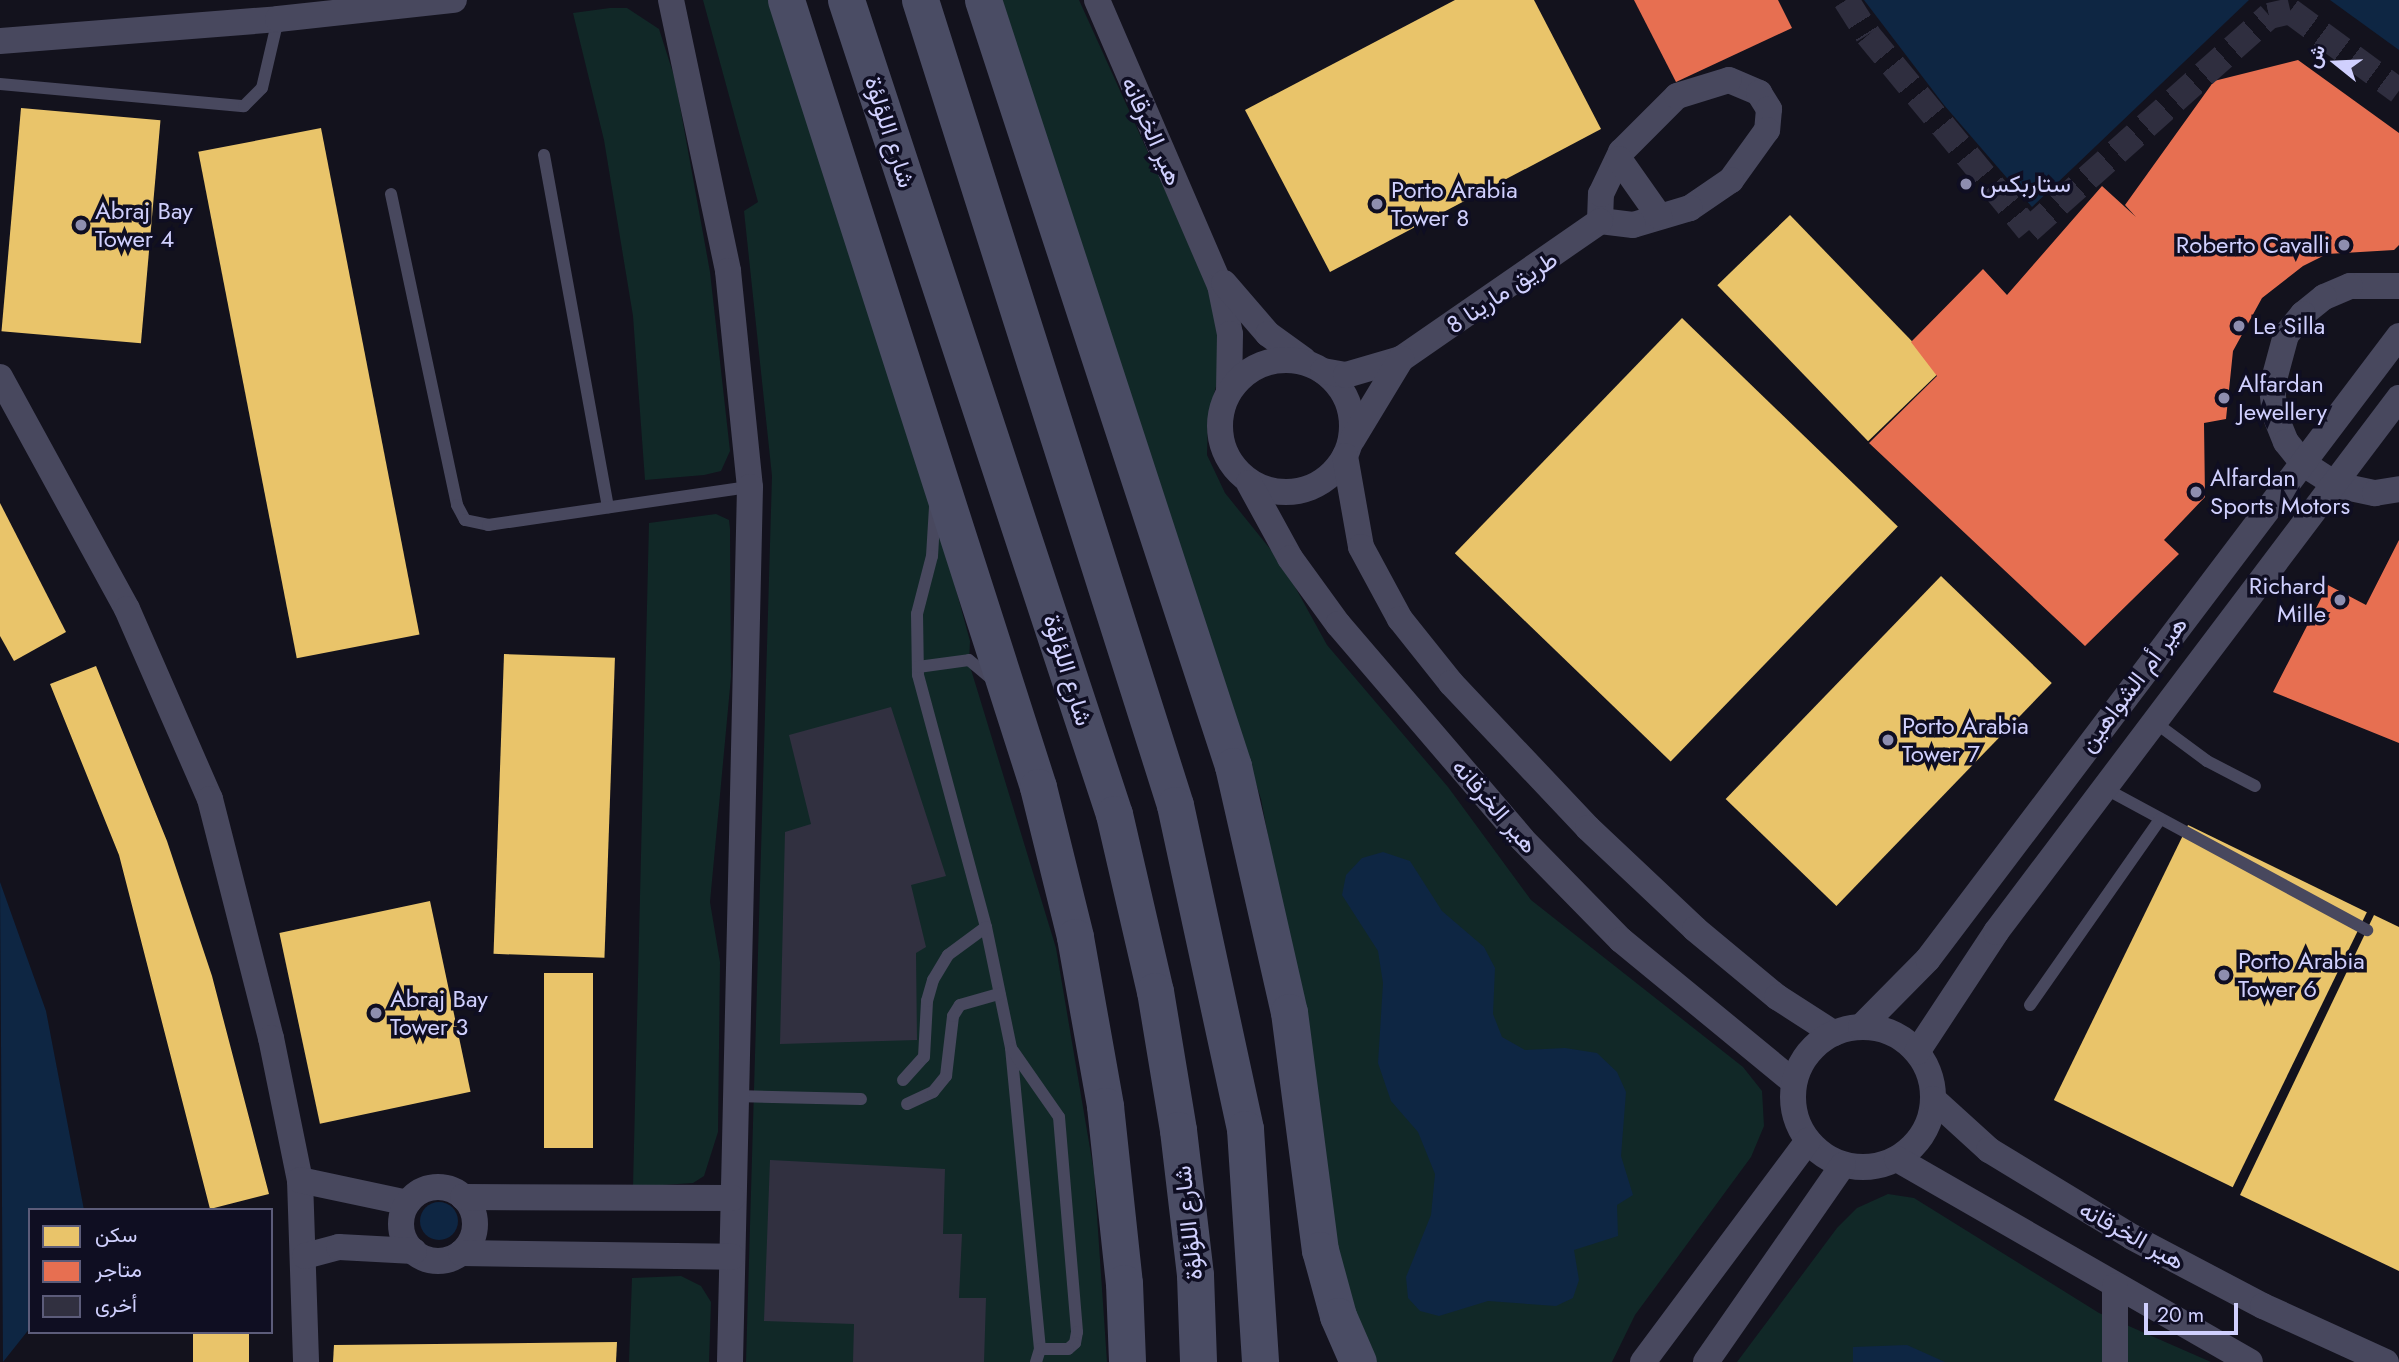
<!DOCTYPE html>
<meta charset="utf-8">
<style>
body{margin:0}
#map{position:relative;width:2399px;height:1362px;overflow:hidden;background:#13121d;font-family:Jost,Vazirmatn,sans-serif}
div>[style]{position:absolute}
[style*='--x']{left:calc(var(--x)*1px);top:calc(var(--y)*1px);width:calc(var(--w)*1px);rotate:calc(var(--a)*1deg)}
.green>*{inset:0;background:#112827}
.water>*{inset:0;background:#0e2643}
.round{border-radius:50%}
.homes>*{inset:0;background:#e9c46a;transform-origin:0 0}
.shops>*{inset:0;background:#e76f51}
.building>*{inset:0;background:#313040}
.street-tunnel>*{height:26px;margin-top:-13px;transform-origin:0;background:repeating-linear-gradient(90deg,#2f2e3f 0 26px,transparent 0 39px)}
.lane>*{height:12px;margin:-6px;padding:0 6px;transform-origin:6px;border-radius:6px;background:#48485e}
.street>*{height:26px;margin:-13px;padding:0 13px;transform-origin:13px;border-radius:13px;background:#48485e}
.street>.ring{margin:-13px;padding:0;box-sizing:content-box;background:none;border:26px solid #48485e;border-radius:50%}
.secondary>*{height:37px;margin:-18.5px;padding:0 18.5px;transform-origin:18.5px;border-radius:18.5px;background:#4a4c64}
.dots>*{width:19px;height:19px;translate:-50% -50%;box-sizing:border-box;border:4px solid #0f0e22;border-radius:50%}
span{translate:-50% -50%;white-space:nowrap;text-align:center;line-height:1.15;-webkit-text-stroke:7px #0f0e22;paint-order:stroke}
.street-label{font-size:24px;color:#d0d0fe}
.poi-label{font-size:24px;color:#d0d0fe}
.left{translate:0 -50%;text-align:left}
.right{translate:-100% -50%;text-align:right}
.legend{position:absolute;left:28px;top:1208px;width:245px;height:126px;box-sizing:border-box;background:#0f0e22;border:2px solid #5c5c7a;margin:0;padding:9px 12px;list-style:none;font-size:21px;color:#d0d0fe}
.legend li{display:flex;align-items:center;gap:14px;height:35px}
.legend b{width:35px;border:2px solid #5c5c7a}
.north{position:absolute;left:2301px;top:28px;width:70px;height:70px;-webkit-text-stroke:5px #0f0e22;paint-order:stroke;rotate:288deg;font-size:19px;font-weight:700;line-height:28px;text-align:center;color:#d0d0fe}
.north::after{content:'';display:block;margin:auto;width:24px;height:32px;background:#d0d0fe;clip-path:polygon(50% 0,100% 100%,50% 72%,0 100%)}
.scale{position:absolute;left:2144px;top:1303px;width:94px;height:32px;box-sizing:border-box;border:4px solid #d0d0fe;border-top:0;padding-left:9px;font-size:21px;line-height:24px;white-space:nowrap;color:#d0d0fe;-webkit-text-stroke:5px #0f0e22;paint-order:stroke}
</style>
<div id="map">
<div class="green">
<div style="clip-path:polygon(703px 0,777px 0,917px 446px,970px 641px,969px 663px,1056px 948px,1094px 1172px,1107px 1362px,746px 1362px,772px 476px,744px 211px,758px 202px)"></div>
<div style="clip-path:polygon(1002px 0,1079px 0,1208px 285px,1224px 355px,1208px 418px,1207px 455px,1225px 493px,1283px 565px,1327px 645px,1448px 787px,1531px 900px,1743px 1067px,1762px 1091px,1764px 1126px,1751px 1157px,1635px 1315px,1612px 1362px,1375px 1362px,1334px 1270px,1311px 1065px,1261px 799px)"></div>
<div style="clip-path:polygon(610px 8px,627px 8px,659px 29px,675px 79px,710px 272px,730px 451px,721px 471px,704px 475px,645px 480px,633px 316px,604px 140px,573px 13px)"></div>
<div style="clip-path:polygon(716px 514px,729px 520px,730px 529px,731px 677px,710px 902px,720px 962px,718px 1132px,704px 1176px,693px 1183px,633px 1187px,649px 523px)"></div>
<div style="clip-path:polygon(1888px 1194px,1914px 1198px,2099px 1313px,2211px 1362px,1737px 1362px,1837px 1228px,1857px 1208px)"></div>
<div style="clip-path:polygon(681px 1276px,701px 1286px,711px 1302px,709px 1362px,629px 1362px,632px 1278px)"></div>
</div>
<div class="water">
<div style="clip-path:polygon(1864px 0,2249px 0,2032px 207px,1944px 105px)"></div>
<div style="clip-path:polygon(2330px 0,2399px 0,2399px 50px)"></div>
<div style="clip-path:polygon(1383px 852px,1410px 861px,1442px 911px,1484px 947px,1495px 968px,1493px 1014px,1502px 1037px,1525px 1050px,1565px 1048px,1597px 1053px,1617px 1072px,1626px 1092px,1621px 1156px,1633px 1195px,1617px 1205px,1618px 1236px,1574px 1250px,1579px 1280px,1573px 1298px,1556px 1306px,1488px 1301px,1439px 1316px,1420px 1311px,1408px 1298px,1406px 1277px,1431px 1215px,1435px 1174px,1418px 1132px,1391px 1101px,1378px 1063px,1383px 983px,1378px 951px,1342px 895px,1346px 875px,1362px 858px)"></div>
<div style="clip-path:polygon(0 882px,46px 1011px,84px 1210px,30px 1210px,30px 1328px,3px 1362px)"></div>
<div class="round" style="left:420px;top:1202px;width:38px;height:38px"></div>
<div style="clip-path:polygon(1907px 1345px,1945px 1362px,1853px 1362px,1853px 1347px)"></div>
</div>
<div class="homes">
<div style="clip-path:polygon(1455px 0,1534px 0,1601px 129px,1330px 272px,1245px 110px)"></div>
<div style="left:21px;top:108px;width:140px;height:224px;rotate:5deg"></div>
<div style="left:321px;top:128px;width:516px;height:125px;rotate:79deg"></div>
<div style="left:1790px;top:215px;width:217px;height:101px;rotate:46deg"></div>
<div style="left:1682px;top:318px;width:300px;height:327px;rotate:44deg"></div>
<div style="clip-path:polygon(0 503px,66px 632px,14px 661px,0 636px)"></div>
<div style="left:1941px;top:576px;width:154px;height:310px;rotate:44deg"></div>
<div style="left:504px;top:654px;width:111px;height:300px;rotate:2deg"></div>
<div style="clip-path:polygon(96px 666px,167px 841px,212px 976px,269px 1194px,210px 1209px,119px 855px,50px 684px)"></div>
<div style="left:2188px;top:825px;width:199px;height:306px;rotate:26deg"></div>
<div style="left:430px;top:901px;width:195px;height:154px;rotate:78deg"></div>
<div style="clip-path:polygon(2374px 915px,2399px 927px,2399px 1271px,2240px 1195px)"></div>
<div style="left:544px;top:973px;width:49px;height:175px"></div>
<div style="left:193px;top:1332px;width:56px;height:30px"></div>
<div style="clip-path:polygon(617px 1342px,616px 1362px,333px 1362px,334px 1345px)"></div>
</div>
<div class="shops">
<div style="clip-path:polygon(1634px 0,1778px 0,1792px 28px,1676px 82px)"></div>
<div style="clip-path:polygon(2298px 60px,2399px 133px,2399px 245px,2394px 250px,2327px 254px,2303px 266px,2262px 298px,2233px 351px,2226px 419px,2204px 423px,2205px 497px,2164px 540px,2179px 554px,2085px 646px,1869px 443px,1937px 376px,1911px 342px,1983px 269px,2007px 295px,2102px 186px,2136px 217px,2125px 205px,2214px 81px)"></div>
<div style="clip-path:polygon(2399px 540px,2399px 743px,2273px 692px,2328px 585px,2366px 605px)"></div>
</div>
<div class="building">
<div style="clip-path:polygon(891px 707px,946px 876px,911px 885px,926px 947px,916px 953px,917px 1040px,780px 1044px,785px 832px,811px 824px,789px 735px)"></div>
<div style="clip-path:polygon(770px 1160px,945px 1169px,943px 1234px,962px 1234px,959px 1298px,986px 1298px,984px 1362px,853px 1362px,854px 1324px,764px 1321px)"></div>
</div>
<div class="street-tunnel">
<div style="--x:1846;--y:0;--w:41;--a:57.8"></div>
<div style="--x:1868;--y:35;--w:253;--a:50.5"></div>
<div style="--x:2029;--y:230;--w:322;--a:-41.7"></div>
<div style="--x:2269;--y:16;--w:22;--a:-13"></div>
<div style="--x:2290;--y:11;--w:135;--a:36.3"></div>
</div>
<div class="lane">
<div style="--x:0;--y:84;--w:245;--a:5.2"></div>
<div style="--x:244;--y:106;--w:25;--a:-45"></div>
<div style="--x:262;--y:88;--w:71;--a:-76.9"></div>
<div style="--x:544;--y:155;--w:358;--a:79.7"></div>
<div style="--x:391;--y:194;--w:318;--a:78"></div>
<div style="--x:457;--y:505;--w:17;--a:62"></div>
<div style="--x:465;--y:520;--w:24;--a:12"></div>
<div style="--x:488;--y:525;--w:265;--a:-8.3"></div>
<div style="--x:935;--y:507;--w:49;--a:93.5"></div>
<div style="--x:932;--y:556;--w:60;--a:104.5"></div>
<div style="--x:917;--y:614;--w:61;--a:89.1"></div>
<div style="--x:918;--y:675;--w:261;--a:74.9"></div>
<div style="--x:986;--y:927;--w:124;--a:78.3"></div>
<div style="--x:1011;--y:1048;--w:302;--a:84.5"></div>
<div style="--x:1040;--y:1349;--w:14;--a:107"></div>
<div style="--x:918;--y:667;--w:51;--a:-7.8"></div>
<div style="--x:969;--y:660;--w:31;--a:40"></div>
<div style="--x:2153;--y:721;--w:67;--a:36.5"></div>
<div style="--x:2207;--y:761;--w:54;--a:27.5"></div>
<div style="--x:2106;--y:789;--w:297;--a:28.4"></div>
<div style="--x:2030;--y:1005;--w:227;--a:-55"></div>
<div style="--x:1013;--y:1051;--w:80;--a:55.1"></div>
<div style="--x:1059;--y:1117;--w:216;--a:85.2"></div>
<div style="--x:1077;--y:1332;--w:11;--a:100"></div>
<div style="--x:1075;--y:1343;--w:9;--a:139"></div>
<div style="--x:1068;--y:1349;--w:28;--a:180"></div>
<div style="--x:903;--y:1080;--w:31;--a:-48"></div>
<div style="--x:924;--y:1057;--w:56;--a:-86.9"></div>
<div style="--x:927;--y:1001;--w:22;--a:-74"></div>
<div style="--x:933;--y:980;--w:29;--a:-59"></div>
<div style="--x:948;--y:955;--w:47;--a:-36.4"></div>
<div style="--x:735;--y:1096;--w:126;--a:1.4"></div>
<div style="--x:907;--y:1104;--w:29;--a:-25"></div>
<div style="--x:933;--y:1092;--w:21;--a:-51"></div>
<div style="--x:946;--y:1076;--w:60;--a:-83.3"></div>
<div style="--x:953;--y:1016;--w:13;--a:-58"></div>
<div style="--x:960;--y:1005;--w:41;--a:-15.8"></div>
</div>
<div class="street">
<div style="--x:671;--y:0;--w:277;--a:78.1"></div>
<div style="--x:728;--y:271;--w:217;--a:84.2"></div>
<div style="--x:750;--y:487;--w:875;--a:91.31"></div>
<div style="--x:1097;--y:0;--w:310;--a:66.7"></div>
<div style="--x:1220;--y:285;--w:50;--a:78.5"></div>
<div style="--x:1230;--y:334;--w:56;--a:91"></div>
<div style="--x:0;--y:41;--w:279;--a:-4.5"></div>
<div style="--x:278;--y:19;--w:177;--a:-6.2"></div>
<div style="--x:1729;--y:80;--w:33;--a:23"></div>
<div style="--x:1759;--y:93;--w:19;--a:58"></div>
<div style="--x:1769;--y:109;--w:21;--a:95"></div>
<div style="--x:1767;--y:130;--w:62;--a:125.8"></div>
<div style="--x:1731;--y:180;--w:50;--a:145.7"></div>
<div style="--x:1690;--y:208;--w:59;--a:163.4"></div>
<div style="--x:1633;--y:225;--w:33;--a:-173"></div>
<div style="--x:1600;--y:221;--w:27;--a:-88"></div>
<div style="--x:1601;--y:194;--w:47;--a:-64.5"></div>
<div style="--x:1621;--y:152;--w:79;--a:-45"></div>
<div style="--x:1677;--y:96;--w:54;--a:-17.1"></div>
<div style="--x:1619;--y:159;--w:70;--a:54.9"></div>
<div style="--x:1224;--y:283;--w:67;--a:49.2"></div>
<div style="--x:1268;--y:334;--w:44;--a:35.8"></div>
<div style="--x:2399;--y:286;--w:49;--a:180"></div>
<div style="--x:2350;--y:286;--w:28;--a:157"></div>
<div style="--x:2324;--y:297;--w:27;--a:141"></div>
<div style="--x:2303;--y:314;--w:27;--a:129"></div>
<div style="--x:2286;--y:335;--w:54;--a:105.1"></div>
<div style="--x:2272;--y:387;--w:28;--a:84"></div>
<div style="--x:2275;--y:415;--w:29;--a:68"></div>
<div style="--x:2286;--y:442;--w:28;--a:51"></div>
<div style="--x:2304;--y:464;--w:38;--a:33"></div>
<div style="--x:2336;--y:485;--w:40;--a:12"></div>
<div style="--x:2375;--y:493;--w:24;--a:-9"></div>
<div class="ring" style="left:1220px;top:360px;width:106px;height:106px"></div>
<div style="--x:1323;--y:371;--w:23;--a:10"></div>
<div style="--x:1346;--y:375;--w:57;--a:-16.2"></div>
<div style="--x:1401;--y:359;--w:242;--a:-34.7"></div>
<div style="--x:0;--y:377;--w:264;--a:61.3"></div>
<div style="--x:127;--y:609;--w:207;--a:66.4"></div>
<div style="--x:210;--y:799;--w:247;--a:75.7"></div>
<div style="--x:271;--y:1038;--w:145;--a:78.5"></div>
<div style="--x:300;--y:1180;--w:182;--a:88.1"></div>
<div style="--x:1352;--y:440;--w:95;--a:-58.8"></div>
<div style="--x:1345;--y:456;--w:92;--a:80"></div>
<div style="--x:1361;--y:547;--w:82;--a:61.6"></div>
<div style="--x:1400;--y:619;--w:82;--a:51.4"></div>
<div style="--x:1451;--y:683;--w:199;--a:46.6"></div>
<div style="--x:1588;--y:828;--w:147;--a:43.3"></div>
<div style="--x:1695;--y:929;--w:107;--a:39.7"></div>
<div style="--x:1777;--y:997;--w:67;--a:32.7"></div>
<div style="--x:1249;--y:483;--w:85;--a:61.3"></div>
<div style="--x:1290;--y:558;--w:82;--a:54"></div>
<div style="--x:1338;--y:624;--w:283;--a:49.4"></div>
<div style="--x:1522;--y:839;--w:141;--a:45.6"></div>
<div style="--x:1621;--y:940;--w:224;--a:39.4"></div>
<div class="ring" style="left:1793px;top:1027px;width:114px;height:114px"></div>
<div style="--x:1861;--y:1027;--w:95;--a:-45.4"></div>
<div style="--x:1928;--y:959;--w:781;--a:-52.91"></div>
<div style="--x:1917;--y:1052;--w:144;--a:-56.6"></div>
<div style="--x:1996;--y:932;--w:669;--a:-52.96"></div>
<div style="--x:1933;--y:1099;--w:76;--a:42.3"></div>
<div style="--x:1989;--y:1150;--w:167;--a:31.3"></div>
<div style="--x:2132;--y:1237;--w:148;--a:27.8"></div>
<div style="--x:2263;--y:1306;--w:135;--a:24.5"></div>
<div style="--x:1897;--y:1159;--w:407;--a:29.9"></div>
<div style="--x:300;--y:1180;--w:110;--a:12"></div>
<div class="ring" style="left:401px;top:1187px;width:48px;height:48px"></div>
<div style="--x:463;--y:1197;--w:269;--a:0.2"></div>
<div style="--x:461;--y:1253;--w:271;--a:0.8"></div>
<div style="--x:305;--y:1256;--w:35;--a:-15"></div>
<div style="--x:339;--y:1247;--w:75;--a:3.1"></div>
<div style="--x:2115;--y:1286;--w:76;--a:90"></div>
<div style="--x:1643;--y:1362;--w:276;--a:-53.3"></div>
<div style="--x:1706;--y:1362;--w:240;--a:-55.2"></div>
</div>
<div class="secondary">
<div style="--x:786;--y:0;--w:826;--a:72.24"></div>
<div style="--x:1038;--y:787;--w:154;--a:76.1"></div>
<div style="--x:1075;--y:937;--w:172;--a:79.9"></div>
<div style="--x:1105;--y:1106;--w:178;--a:83.9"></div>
<div style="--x:1124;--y:1283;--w:79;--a:87.8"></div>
<div style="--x:846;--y:0;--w:857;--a:71.78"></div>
<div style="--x:1114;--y:814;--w:182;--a:77"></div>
<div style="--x:1155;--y:991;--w:141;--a:80.6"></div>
<div style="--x:1178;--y:1130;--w:146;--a:83.3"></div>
<div style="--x:1195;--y:1275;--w:87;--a:88"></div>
<div style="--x:920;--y:0;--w:844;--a:72.42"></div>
<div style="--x:1175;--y:805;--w:331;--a:77.8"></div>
<div style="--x:1245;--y:1129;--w:233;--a:86.3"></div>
<div style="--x:983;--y:0;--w:806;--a:71.92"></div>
<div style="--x:1233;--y:766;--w:252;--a:77.2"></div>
<div style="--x:1289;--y:1012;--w:240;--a:82.6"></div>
<div style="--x:1320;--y:1250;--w:68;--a:74.7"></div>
<div style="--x:1338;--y:1316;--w:50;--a:66.5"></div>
</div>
<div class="dots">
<div style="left:1966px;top:184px;background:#8e8eaf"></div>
<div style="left:1377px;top:204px;background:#8e8eaf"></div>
<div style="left:81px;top:225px;background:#8e8eaf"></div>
<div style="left:2344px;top:245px;background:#8e8eaf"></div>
<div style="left:2239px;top:326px;background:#8e8eaf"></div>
<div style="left:2224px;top:398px;background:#8e8eaf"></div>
<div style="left:2196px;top:492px;background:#8e8eaf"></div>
<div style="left:2340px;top:600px;background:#8e8eaf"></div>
<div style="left:1888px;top:740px;background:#8e8eaf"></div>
<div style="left:2224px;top:975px;background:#8e8eaf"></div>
<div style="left:376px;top:1013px;background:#8e8eaf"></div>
</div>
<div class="street-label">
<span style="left:1152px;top:131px;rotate:66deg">هير الخرقانه</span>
<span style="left:890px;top:132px;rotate:72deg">شارع اللؤلؤة</span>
<span style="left:1502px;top:292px;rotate:-34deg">طريق مارينا 8</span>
<span style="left:1068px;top:670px;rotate:73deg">شارع اللؤلؤة</span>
<span style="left:2133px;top:684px;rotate:-53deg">هير أم الشواهين</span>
<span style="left:1495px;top:806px;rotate:49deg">هير الخرقانه</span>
<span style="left:1188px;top:1223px;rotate:-96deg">شارع اللؤلؤة</span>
<span style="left:2132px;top:1235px;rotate:29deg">هير الخرقانه</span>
</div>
<div class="poi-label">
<span class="left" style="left:1980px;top:184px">ستاربكس</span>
<span class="left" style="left:1391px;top:204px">Porto Arabia<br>Tower 8</span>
<span class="left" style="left:95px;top:225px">Abraj Bay<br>Tower 4</span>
<span class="right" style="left:2330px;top:245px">Roberto Cavalli</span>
<span class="left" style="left:2253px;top:326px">Le Silla</span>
<span class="left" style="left:2238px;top:398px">Alfardan<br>Jewellery</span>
<span class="left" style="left:2210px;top:492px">Alfardan<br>Sports Motors</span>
<span class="right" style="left:2326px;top:600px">Richard<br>Mille</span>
<span class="left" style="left:1902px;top:740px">Porto Arabia<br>Tower 7</span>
<span class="left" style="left:2238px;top:975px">Porto Arabia<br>Tower 6</span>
<span class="left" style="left:390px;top:1013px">Abraj Bay<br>Tower 3</span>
</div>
<ul class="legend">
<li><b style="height:19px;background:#e9c46a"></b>سكن</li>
<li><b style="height:19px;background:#e76f51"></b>متاجر</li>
<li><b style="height:19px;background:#313040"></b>أخرى</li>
</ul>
<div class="north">ش</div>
<div class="scale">20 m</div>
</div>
